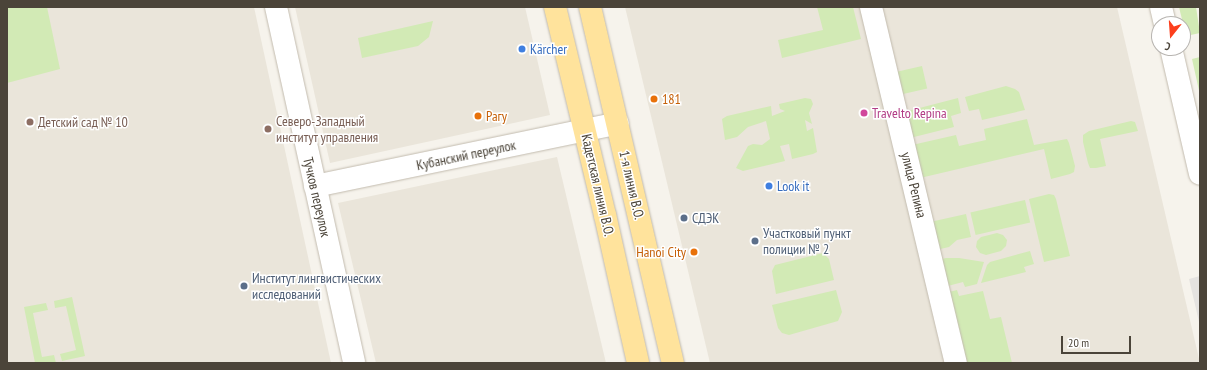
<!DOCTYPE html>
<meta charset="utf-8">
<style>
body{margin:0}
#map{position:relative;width:1207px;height:370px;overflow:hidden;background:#f6f3ec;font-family:"PT Sans Narrow",sans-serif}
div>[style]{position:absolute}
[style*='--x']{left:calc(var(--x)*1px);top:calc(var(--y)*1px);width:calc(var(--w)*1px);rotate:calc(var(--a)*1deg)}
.residential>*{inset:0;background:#eae5da}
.green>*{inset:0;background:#d2eab5;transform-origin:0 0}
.parking>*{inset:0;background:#e5e3e0}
.roads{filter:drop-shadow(0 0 1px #c2bbae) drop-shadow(0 0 1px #c2bbae)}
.minor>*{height:22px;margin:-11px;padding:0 11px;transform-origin:11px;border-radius:11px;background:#fff}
.major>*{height:22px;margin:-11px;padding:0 11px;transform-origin:11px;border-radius:11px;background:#ffe39c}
.dots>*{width:11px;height:11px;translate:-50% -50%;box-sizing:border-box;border:2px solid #fff;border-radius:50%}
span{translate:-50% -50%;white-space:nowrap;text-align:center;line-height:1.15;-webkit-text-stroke:3px #fff;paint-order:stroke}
.shop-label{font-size:14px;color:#366cbe}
.left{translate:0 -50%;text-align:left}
.food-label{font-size:14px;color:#c56008}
.right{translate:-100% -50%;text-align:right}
.hotel-label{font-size:14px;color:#b23c85}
.education-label{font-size:14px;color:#785e54}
.street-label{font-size:14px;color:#4b4439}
.service-label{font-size:14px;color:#4e5e75}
.frame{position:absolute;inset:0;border:8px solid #4b4439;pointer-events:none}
.north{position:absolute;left:1151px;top:16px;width:40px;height:40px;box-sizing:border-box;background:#fff;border:1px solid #b7b4b0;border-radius:50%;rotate:197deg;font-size:11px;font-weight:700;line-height:16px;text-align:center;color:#4b4439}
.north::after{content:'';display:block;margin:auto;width:14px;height:18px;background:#fc3f1d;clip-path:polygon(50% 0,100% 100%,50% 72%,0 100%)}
.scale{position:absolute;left:1061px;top:336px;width:70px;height:18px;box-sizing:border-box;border:2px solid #4b4439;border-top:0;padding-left:5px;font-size:12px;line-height:14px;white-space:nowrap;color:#4b4439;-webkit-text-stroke:3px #fff;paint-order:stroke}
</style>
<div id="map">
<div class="residential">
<div style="clip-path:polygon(7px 7px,254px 7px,331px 363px,7px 363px)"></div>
<div style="clip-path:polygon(295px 7px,525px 7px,550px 115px,330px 163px)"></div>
<div style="clip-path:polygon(625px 7px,1117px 7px,1200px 363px,710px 363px)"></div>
<div style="clip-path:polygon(557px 157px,606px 363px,376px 363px,338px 203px)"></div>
</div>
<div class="green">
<div style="clip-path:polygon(7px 7px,47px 7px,60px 69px,7px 83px)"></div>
<div style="clip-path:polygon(817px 7px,853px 7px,861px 39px,782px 58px,778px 40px,823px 30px)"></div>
<div style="clip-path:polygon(1179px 7px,1196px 7px,1200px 33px,1186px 36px)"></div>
<div style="clip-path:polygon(433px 21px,429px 37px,418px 46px,362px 58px,358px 38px)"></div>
<div style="clip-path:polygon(1200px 57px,1200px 95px,1192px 59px)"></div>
<div style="left:922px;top:66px;width:23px;height:28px;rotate:77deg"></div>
<div style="clip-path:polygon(1006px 86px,1015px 89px,1019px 92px,1025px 110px,982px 120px,979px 109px,969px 111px,965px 97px)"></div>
<div style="clip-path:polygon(805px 98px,811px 99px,813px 104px,809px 113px,812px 124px,805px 120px,807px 131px,813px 128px,817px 152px,813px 154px,792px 159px,789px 144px,780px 146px,785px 161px,743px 171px,736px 168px,748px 146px,753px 144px,762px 145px,770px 139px,766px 121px,748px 127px,737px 137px,725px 140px,722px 119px,727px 116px,771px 106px,772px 116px,785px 111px,780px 109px,779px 104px)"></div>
<div style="clip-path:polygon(958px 98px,961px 113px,951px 116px,954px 127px,910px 138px,904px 112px)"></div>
<div style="clip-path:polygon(1027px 119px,1034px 145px,1067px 139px,1069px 143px,1075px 166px,1074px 172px,1070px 174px,1051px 179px,1044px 149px,920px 178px,912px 145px,956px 135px,959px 146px,986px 140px,984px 129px)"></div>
<div style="clip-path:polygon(1131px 121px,1135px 122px,1138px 131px,1100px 139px,1106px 166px,1096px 168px,1090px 168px,1088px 163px,1083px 142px,1083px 135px,1089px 131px)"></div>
<div style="clip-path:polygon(1049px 194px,1054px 195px,1056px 199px,1070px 256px,1044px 262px,1029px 199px)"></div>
<div style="left:1025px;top:200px;width:23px;height:56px;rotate:77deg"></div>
<div style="clip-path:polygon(966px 214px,971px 237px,957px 240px,949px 247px,936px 250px,930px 222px)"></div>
<div style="clip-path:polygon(997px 233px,1003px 235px,1007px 240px,1006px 246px,1001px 251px,986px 255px,980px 253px,976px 247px,977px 241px,981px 237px)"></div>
<div style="clip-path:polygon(1030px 251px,1034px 264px,1024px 267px,1026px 272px,981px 283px,987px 265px,990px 262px)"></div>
<div style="clip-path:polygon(823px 253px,829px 259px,834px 280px,776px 294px,772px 271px,775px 265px)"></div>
<div style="clip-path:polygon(946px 258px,959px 258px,984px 262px,977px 284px,965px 287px,963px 282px,944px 287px,938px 260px)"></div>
<div style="clip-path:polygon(836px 290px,842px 312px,838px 321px,789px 335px,782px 333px,778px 328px,772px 305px)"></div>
<div style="clip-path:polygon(957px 290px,959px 296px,983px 291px,990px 319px,1001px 317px,1012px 363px,962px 363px,945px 293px)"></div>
<div style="clip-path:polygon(72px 297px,85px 356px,62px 361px,60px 354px,76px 350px,66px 306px,55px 308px,54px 301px)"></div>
<div style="clip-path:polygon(46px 303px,48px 310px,33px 313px,42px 357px,54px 355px,56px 363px,35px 363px,24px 307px)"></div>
</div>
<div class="parking">
<div style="clip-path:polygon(1200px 276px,1200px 326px,1189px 279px)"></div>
</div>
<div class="roads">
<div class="minor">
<div style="--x:276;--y:7;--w:364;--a:77.6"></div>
<div style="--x:871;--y:7;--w:366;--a:76.6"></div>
<div style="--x:1161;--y:7;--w:17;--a:77"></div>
<div style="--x:1171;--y:48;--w:129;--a:77"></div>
<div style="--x:315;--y:186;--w:309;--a:-11.7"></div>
</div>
<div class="major">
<div style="--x:555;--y:7;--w:214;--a:76.5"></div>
<div style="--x:605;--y:215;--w:152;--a:77.4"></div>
<div style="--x:590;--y:7;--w:366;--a:76.9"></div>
</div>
</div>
<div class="dots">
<div style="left:522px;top:49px;background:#3f7fe0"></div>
<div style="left:654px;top:99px;background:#e8710a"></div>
<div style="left:864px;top:113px;background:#d1479c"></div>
<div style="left:478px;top:116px;background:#e8710a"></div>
<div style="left:30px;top:122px;background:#8d6e63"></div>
<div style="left:268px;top:129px;background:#8d6e63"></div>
<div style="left:769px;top:186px;background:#3f7fe0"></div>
<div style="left:684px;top:218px;background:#5c6f8a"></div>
<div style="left:755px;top:241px;background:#5c6f8a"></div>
<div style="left:694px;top:252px;background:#e8710a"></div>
<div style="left:244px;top:286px;background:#5c6f8a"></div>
</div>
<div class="shop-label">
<span class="left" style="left:530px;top:49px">Kärcher</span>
<span class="left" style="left:777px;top:186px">Look it</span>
</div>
<div class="food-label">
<span class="left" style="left:662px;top:99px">181</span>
<span class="left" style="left:486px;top:116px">Рагу</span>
<span class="right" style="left:686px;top:252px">Hanoi City</span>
</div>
<div class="hotel-label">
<span class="left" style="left:872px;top:113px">Travelto Repina</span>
</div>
<div class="education-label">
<span class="left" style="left:276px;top:129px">Северо-Западный<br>институт управления</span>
<span class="left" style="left:38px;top:122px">Детский сад № 10</span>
</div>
<div class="street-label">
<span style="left:466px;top:155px;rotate:-12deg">Кубанский переулок</span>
<span style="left:598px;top:185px;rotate:77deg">Кадетская линия В.О.</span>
<span style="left:632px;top:185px;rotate:77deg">1-я линия В.О.</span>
<span style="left:914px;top:185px;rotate:76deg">улица Репина</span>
<span style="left:317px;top:197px;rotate:77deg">Тучков переулок</span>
</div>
<div class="service-label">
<span class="left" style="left:692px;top:218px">СДЭК</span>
<span class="left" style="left:763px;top:241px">Участковый пункт<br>полиции № 2</span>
<span class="left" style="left:252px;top:286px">Институт лингвистических<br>исследований</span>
</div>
<div class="frame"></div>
<div class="north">С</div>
<div class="scale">20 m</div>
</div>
